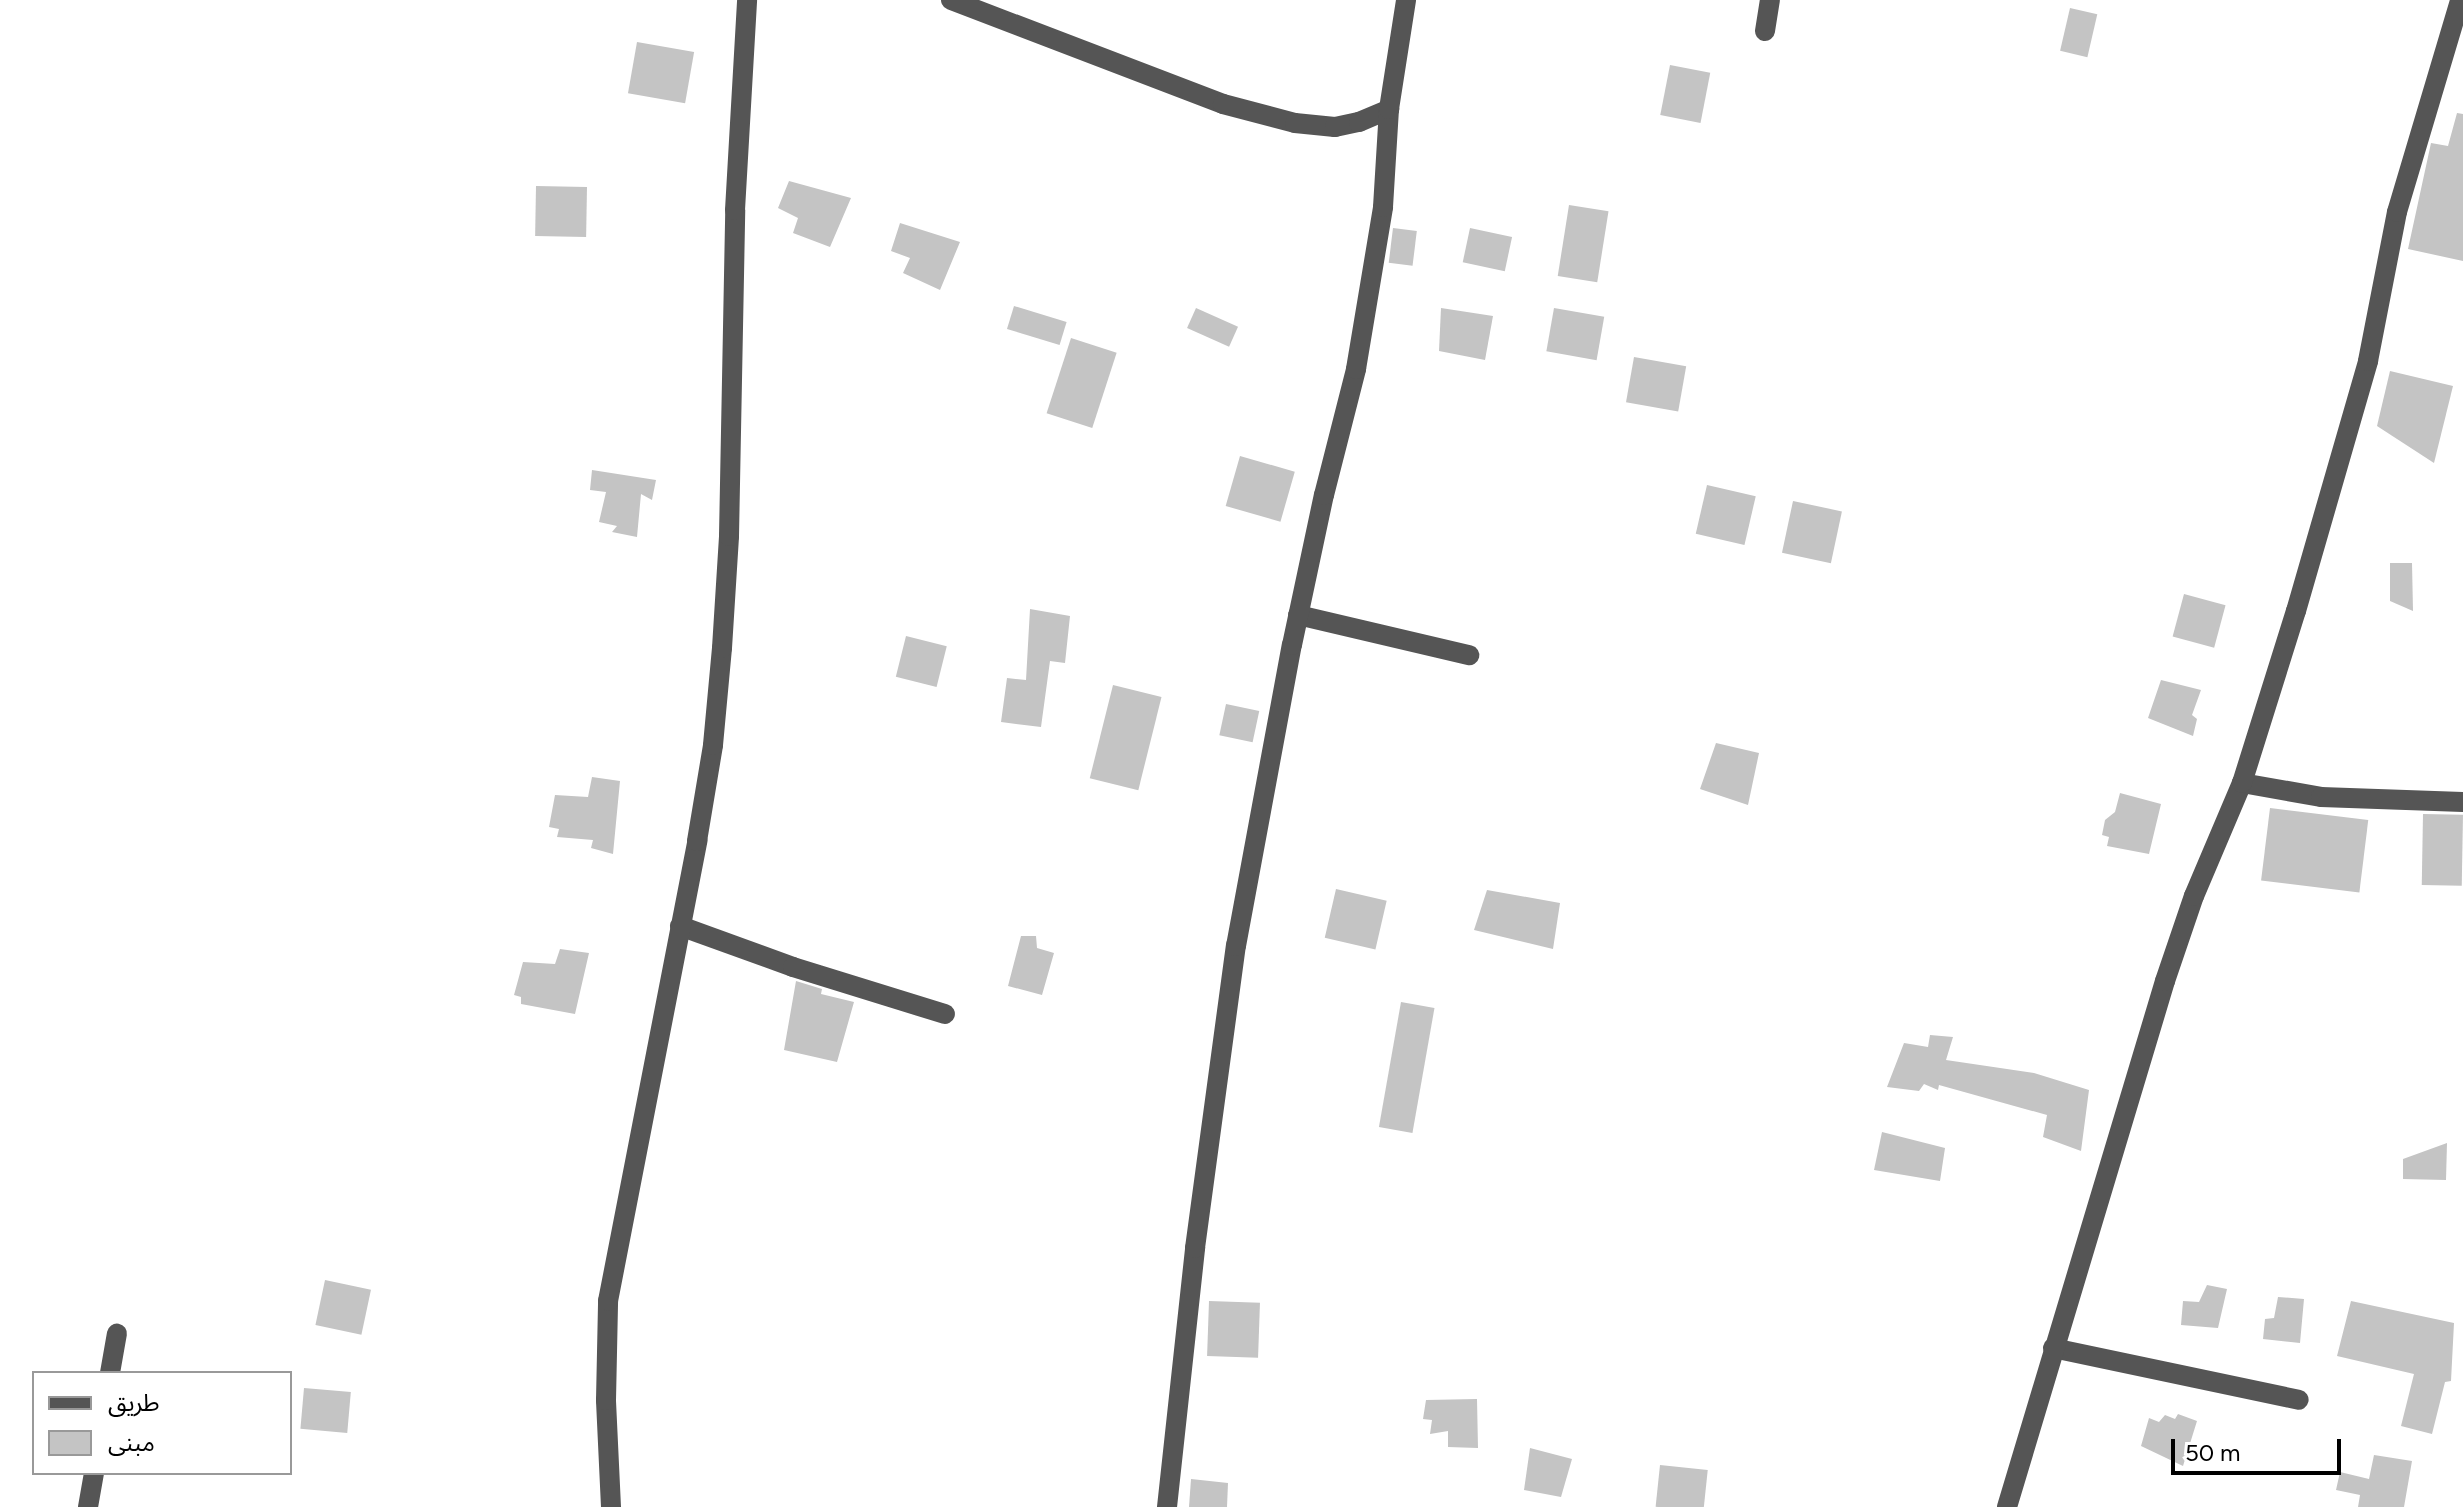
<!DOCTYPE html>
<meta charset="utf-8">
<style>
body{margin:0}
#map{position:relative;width:2463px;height:1507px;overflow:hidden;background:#fff;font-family:Figtree,"Noto Sans Arabic",sans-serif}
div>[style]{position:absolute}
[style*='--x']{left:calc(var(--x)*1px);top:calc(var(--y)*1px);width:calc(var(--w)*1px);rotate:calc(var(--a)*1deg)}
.building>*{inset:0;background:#c4c4c4;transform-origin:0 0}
.minor>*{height:20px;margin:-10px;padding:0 10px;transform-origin:10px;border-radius:10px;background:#555}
span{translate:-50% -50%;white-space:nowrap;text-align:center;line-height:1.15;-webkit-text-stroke:7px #fff;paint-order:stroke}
.legend{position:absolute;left:32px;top:1371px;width:260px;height:104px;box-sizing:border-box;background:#fff;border:2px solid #999;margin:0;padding:10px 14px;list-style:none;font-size:24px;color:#000}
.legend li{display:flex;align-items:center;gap:16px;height:40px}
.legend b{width:40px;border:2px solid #999}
.scale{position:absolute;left:2171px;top:1439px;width:170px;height:36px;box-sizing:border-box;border:4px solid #000;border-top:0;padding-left:10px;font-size:24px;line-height:28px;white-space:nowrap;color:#000;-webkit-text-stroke:6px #fff;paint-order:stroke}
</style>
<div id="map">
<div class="building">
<div style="left:2070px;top:8px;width:28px;height:44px;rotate:13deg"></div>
<div style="left:637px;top:42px;width:58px;height:52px;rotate:10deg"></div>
<div style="left:1670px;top:65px;width:41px;height:51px;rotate:11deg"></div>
<div style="clip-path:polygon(2457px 113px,2463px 114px,2463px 261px,2408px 249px,2431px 143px,2448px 146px)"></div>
<div style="clip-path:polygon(789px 181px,851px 198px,830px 247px,793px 233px,798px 218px,778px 208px)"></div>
<div style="left:536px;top:186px;width:51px;height:50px;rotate:1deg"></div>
<div style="left:1569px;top:205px;width:40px;height:72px;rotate:9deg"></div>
<div style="clip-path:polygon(900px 223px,960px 242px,940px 290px,903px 273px,910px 258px,891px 251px)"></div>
<div style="left:1393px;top:228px;width:24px;height:35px;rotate:7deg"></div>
<div style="left:1470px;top:228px;width:43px;height:35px;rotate:12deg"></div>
<div style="left:1014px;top:306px;width:55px;height:24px;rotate:17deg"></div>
<div style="left:1196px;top:308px;width:46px;height:22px;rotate:24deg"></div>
<div style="clip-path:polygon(1441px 308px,1493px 316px,1485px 360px,1439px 351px)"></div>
<div style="left:1554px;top:308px;width:51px;height:44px;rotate:10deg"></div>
<div style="left:1071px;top:338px;width:48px;height:79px;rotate:18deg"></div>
<div style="left:1634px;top:357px;width:53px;height:46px;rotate:10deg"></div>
<div style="clip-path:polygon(2390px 371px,2453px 386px,2434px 463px,2377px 426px)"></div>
<div style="left:1240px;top:456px;width:57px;height:52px;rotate:16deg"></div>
<div style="clip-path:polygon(592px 470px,656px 480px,652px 500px,641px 494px,637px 537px,612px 532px,617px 526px,599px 522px,606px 492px,590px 490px)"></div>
<div style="left:1707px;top:485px;width:50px;height:50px;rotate:13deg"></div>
<div style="left:1793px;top:501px;width:50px;height:53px;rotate:12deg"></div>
<div style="clip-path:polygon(2390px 563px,2412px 563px,2413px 611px,2390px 601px)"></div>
<div style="left:2184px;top:594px;width:43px;height:44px;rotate:15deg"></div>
<div style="clip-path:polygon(1030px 609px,1070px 616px,1065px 663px,1050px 661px,1041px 727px,1001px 722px,1007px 678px,1026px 680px)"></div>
<div style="left:906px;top:636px;width:42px;height:42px;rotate:14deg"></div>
<div style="clip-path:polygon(2161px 680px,2201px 690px,2192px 715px,2197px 719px,2193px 736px,2148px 718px)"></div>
<div style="left:1113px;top:685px;width:50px;height:96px;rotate:14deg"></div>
<div style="left:1226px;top:704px;width:34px;height:32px;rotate:12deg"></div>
<div style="clip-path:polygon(1716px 743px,1759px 753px,1748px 805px,1700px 789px)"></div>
<div style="clip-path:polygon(592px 777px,620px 781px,613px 854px,591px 848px,593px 840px,557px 837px,559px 829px,549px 827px,555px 795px,588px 797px)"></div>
<div style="clip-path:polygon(2120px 793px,2161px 804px,2149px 854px,2107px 846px,2109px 837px,2102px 835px,2105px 820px,2115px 812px)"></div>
<div style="left:2270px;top:808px;width:99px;height:73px;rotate:7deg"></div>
<div style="left:2423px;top:814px;width:40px;height:71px;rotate:1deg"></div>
<div style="left:1336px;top:889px;width:52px;height:50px;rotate:13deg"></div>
<div style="clip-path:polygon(1487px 890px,1560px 903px,1553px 949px,1474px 930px)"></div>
<div style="clip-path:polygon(1021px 936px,1036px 936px,1037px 948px,1054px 953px,1042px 995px,1008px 986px)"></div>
<div style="clip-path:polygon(560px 949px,589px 953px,575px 1014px,521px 1004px,521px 997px,514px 995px,523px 962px,555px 964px)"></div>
<div style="clip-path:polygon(796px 981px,822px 989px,821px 994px,854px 1002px,837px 1062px,784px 1050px)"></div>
<div style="left:1401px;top:1002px;width:34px;height:127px;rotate:10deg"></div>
<div style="clip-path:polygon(1930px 1035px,1953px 1037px,1946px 1060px,2034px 1073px,2089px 1090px,2081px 1151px,2043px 1137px,2047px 1115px,1939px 1085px,1938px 1090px,1924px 1084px,1919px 1091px,1887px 1087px,1904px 1043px,1928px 1047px)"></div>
<div style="clip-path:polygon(1882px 1132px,1945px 1148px,1940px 1181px,1874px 1170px)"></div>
<div style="clip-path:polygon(2447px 1143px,2446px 1180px,2403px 1179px,2403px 1159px)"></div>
<div style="left:325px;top:1280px;width:47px;height:46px;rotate:12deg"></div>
<div style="clip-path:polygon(2207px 1285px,2227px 1289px,2218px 1328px,2181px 1325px,2183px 1301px,2199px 1302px)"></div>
<div style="clip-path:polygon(2278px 1297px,2304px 1299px,2300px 1343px,2263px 1339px,2265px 1319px,2274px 1318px)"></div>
<div style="left:1209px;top:1301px;width:51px;height:55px;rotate:2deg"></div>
<div style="clip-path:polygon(2351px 1301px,2454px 1323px,2451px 1381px,2445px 1382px,2432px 1434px,2401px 1426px,2414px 1374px,2337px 1356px)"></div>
<div style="left:304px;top:1388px;width:47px;height:41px;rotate:5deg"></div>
<div style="clip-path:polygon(1477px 1399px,1478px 1448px,1448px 1447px,1448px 1431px,1430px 1434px,1432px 1420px,1423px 1419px,1426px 1400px)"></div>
<div style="clip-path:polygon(2178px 1414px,2197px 1421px,2183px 1466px,2141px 1446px,2149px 1418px,2159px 1422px,2165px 1415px,2175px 1419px)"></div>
<div style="clip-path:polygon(1530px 1448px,1572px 1459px,1561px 1497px,1524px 1490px)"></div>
<div style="clip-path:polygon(2374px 1455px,2412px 1461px,2404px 1507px,2358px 1507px,2360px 1495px,2336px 1490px,2340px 1472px,2369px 1479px)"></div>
<div style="left:1660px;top:1465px;width:48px;height:42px;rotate:6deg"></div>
<div style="clip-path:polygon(1191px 1479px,1228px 1483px,1227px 1507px,1189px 1507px)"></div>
</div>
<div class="minor">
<div style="--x:951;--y:0;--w:291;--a:20.9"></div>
<div style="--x:1223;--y:104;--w:74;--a:14.8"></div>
<div style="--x:1295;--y:123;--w:40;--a:5.7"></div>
<div style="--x:1335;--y:127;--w:25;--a:-12"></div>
<div style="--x:1359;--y:122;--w:33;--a:-23"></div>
<div style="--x:1765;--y:31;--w:31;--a:-81"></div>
<div style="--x:1298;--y:615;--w:176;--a:13.2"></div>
<div style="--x:2242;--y:783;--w:80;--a:10"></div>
<div style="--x:2321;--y:797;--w:142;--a:2"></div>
<div style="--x:680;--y:926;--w:120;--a:19.9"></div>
<div style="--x:793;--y:967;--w:159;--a:17.2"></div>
<div style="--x:2053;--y:1348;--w:251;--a:11.9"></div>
<div style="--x:110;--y:1373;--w:40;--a:-80"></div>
<div style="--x:88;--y:1507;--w:35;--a:-80"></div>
<div style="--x:611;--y:1507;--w:107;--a:-92.7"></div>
<div style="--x:606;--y:1400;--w:99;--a:-88.8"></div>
<div style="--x:608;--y:1301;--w:469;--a:-79"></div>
<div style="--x:697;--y:841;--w:97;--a:-80.5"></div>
<div style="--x:713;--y:745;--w:97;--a:-84.7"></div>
<div style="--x:722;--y:648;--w:112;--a:-86.4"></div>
<div style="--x:729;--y:536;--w:326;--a:-88.9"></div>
<div style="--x:735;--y:210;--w:210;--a:-86.7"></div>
<div style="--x:1167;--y:1507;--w:261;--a:-83.8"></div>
<div style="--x:1195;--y:1248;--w:305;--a:-82.3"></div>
<div style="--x:1236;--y:946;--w:306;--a:-79.5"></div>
<div style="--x:1292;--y:645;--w:153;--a:-78"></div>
<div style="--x:1324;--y:495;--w:130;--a:-75.7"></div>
<div style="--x:1356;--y:369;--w:164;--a:-80.5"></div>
<div style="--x:1383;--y:207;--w:98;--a:-86.5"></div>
<div style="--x:1389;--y:109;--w:110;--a:-81.1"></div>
<div style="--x:2007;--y:1507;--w:549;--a:-73.28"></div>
<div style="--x:2165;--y:981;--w:90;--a:-71.2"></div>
<div style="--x:2194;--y:896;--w:123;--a:-67"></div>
<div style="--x:2242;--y:783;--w:180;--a:-72.6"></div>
<div style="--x:2296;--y:611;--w:260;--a:-73.9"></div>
<div style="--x:2368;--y:361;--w:152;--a:-79"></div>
<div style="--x:2397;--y:212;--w:221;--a:-73.4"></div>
</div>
<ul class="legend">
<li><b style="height:10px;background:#555"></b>طريق</li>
<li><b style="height:22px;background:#c4c4c4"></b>مبنى</li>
</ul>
<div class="scale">50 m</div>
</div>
